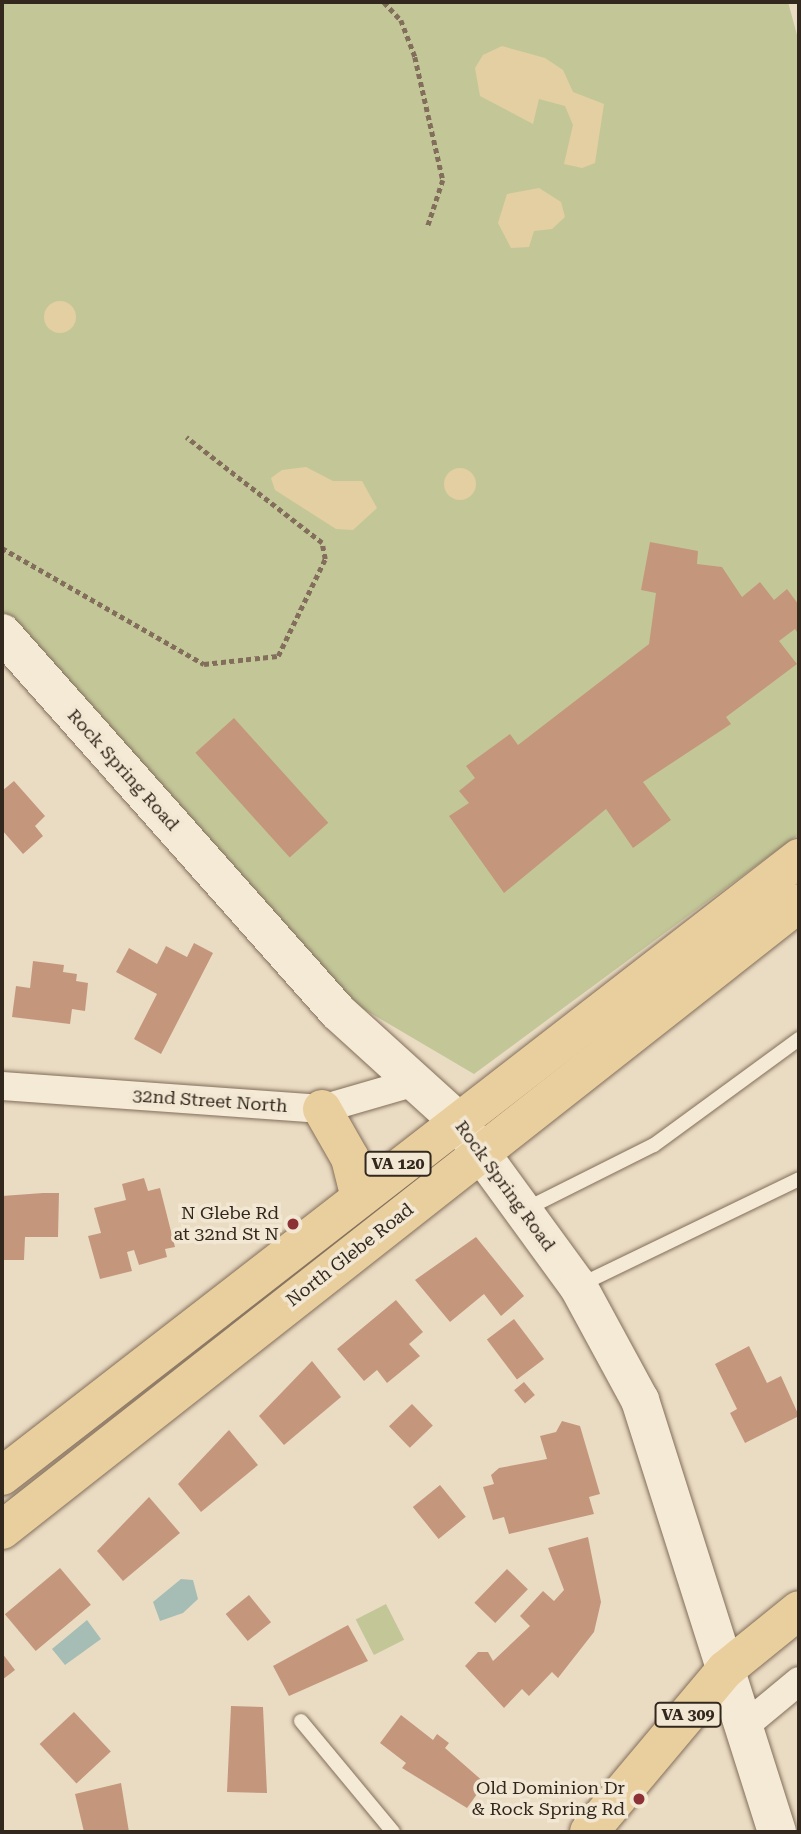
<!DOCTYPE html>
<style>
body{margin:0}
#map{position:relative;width:801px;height:1834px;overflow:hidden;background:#eadcc3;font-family:"Roboto Serif",serif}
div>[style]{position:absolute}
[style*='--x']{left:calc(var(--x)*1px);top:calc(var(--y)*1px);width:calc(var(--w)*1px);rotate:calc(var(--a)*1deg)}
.green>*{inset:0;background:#c3c798;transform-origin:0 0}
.sand>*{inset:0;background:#e3cfa2}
.round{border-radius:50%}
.water>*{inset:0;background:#a5bdb5}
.building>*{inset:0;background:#c4977c;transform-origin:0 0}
.path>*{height:4.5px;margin-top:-2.25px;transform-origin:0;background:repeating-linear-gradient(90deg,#826e5b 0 5px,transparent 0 8.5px)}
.roads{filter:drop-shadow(0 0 2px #826e5b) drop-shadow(0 0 2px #826e5b)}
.lane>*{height:14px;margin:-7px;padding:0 7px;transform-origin:7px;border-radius:7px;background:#f5ead5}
.street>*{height:28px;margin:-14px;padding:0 14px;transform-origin:14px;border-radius:14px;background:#f5ead5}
.secondary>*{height:38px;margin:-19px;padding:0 19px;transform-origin:19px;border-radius:19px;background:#f5ead5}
.primary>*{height:38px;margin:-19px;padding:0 19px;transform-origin:19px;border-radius:19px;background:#eacf9e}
.dots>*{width:19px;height:19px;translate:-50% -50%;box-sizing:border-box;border:4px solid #f2e7d2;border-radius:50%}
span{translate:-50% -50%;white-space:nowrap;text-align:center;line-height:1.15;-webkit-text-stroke:7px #f2e7d2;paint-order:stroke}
.shield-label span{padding:2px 5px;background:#f2e7d2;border:2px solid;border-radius:5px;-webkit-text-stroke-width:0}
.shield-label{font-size:16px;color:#33281e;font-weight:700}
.street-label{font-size:18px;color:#33281e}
.poi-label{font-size:18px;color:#33281e}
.right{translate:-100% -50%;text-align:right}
.frame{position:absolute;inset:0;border:4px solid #33281e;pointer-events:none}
</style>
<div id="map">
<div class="green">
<div style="clip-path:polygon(2px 2px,788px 2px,799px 42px,799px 834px,474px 1074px,355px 1004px,2px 610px)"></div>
<div style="left:386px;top:1604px;width:40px;height:34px;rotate:63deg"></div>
</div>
<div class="sand">
<div style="clip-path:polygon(502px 46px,545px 58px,563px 70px,573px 92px,604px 104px,595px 163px,582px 168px,564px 164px,573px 125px,565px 106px,539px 99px,533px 124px,480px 96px,475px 68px,483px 55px)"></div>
<div style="clip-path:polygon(539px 188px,561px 202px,565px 217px,552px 229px,534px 231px,529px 247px,511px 248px,498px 223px,507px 194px)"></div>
<div class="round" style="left:44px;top:301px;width:32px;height:32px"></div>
<div style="clip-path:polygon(306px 467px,333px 481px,362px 481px,377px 508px,353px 530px,336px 529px,275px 490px,271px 478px,282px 470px)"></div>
<div class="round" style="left:444px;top:468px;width:32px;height:32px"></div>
</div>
<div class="water">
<div style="clip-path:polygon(181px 1579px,193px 1580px,198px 1599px,183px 1613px,160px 1621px,153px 1602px)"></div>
<div style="clip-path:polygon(87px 1620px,101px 1639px,65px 1665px,52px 1649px)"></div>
</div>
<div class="building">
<div style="clip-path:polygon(650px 542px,698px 551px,697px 564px,722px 567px,742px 597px,760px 582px,774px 600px,787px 589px,799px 605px,799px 635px,795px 629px,779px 641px,797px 664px,726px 717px,731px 724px,643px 782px,671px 820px,633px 848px,606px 809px,504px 893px,449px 816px,469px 803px,459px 791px,475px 778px,466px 766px,510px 734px,518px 745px,649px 644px,656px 593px,641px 590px)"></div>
<div style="left:234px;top:718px;width:141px;height:52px;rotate:48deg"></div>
<div style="clip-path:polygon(14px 781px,45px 816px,35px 826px,43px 836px,23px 854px,2px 830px,2px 791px)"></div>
<div style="clip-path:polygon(194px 943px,213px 953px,161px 1054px,134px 1039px,157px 994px,116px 972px,129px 948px,157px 964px,166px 946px,187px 957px)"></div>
<div style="clip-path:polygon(33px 961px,64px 965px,63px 972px,77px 974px,76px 981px,88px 983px,85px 1011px,72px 1009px,70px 1024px,12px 1017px,16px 986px,30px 988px)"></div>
<div style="clip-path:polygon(144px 1178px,148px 1191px,160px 1188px,175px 1247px,165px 1249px,167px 1257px,139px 1265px,134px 1250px,127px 1252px,132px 1271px,100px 1279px,88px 1236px,101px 1233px,94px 1208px,126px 1200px,122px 1184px)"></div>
<div style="clip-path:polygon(43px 1193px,59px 1193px,58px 1237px,25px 1237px,24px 1260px,2px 1260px,2px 1196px)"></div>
<div style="clip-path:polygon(476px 1237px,524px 1296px,501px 1316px,484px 1294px,450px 1322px,415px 1280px)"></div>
<div style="clip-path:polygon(396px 1300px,423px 1332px,409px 1344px,420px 1356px,387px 1383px,377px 1370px,364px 1381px,337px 1349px)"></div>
<div style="left:514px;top:1319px;width:50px;height:34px;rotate:53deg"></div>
<div style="clip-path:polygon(749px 1346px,767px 1383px,781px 1376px,799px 1416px,745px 1443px,730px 1413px,737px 1409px,715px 1364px)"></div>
<div style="clip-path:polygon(312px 1361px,341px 1397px,284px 1445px,259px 1416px)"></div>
<div style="left:524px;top:1382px;width:17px;height:13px;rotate:50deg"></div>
<div style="left:412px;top:1404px;width:30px;height:32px;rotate:46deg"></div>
<div style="clip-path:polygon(562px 1421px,580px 1426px,600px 1494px,589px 1497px,594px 1514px,509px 1534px,504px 1517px,493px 1520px,483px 1487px,494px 1484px,491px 1475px,499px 1468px,547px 1459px,540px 1436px,556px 1432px)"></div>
<div style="clip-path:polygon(229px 1430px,258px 1465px,201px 1512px,178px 1484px)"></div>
<div style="left:440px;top:1485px;width:41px;height:35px;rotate:51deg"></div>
<div style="clip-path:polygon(149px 1497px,180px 1533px,123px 1581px,97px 1551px)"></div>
<div style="clip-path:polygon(588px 1537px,601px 1602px,594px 1632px,558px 1678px,552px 1672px,529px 1696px,522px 1689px,504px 1708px,465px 1666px,478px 1652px,488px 1652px,493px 1661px,530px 1626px,520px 1616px,543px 1591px,554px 1601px,564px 1590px,548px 1548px)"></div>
<div style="left:60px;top:1568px;width:48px;height:72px;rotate:50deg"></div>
<div style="left:507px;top:1569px;width:29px;height:47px;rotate:44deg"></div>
<div style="left:249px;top:1595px;width:35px;height:30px;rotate:51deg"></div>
<div style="clip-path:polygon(348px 1625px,368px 1661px,289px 1696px,273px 1666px)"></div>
<div style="clip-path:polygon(2px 1653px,15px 1670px,2px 1680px)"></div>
<div style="clip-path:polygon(231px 1706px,263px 1707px,267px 1793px,227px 1792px)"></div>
<div style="left:74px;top:1712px;width:54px;height:47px;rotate:47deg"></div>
<div style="clip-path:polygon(401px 1715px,433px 1740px,437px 1734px,449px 1743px,445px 1748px,485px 1783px,467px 1808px,402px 1768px,406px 1763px,380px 1743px)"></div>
<div style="clip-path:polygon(121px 1783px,129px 1832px,84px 1832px,75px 1794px)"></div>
</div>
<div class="path">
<div style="--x:384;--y:2;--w:25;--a:47"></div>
<div style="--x:401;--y:20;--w:40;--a:69"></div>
<div style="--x:415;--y:57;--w:126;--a:77.2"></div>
<div style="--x:443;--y:180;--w:48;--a:108.1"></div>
<div style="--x:2;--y:548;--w:233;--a:29.9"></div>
<div style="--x:204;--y:664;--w:74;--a:-6.2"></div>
<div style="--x:278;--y:656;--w:108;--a:-64.1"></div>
<div style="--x:325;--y:559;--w:16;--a:-101"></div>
<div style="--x:322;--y:543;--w:172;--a:-142.1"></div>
</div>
<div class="roads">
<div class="lane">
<div style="--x:524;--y:1210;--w:145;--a:-26.6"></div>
<div style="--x:654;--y:1145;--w:180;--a:-36.2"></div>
<div style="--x:580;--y:1285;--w:243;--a:-25.8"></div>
<div style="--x:301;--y:1721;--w:144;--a:50.3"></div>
</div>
<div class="street">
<div style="--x:2;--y:1086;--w:321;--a:4.1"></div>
<div style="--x:322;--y:1109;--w:97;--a:-16.2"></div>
<div style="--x:741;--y:1729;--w:75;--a:-39.6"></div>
</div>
<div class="secondary">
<div style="--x:2;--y:633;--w:506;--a:48.44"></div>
<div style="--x:338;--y:1012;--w:159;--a:42.2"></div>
<div style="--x:456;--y:1119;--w:207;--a:53.9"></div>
<div style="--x:578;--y:1286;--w:130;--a:61.5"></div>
<div style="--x:640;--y:1400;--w:453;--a:72.4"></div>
</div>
<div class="primary">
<div style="--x:322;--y:1109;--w:56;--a:60.3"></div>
<div style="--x:350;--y:1158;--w:38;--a:76"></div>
<div style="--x:2;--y:1476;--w:1009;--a:-37.79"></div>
<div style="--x:2;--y:1530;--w:1014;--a:-38.19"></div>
<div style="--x:589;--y:1832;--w:212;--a:-50"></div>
<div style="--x:725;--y:1670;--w:95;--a:-39"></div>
</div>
</div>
<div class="dots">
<div style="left:293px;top:1224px;background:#8c3135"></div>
<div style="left:639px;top:1799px;background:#8c3135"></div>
</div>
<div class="shield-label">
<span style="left:398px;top:1164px">VA 120</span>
<span style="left:688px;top:1715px">VA 309</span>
</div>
<div class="street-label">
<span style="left:123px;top:770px;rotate:48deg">Rock Spring Road</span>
<span style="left:210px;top:1101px;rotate:4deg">32nd Street North</span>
<span style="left:505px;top:1186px;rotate:54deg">Rock Spring Road</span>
<span style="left:350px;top:1255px;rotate:-38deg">North Glebe Road</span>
</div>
<div class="poi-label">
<span class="right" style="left:279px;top:1224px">N Glebe Rd<br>at 32nd St N</span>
<span class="right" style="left:625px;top:1799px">Old Dominion Dr<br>&amp; Rock Spring Rd</span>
</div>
<div class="frame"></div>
</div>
